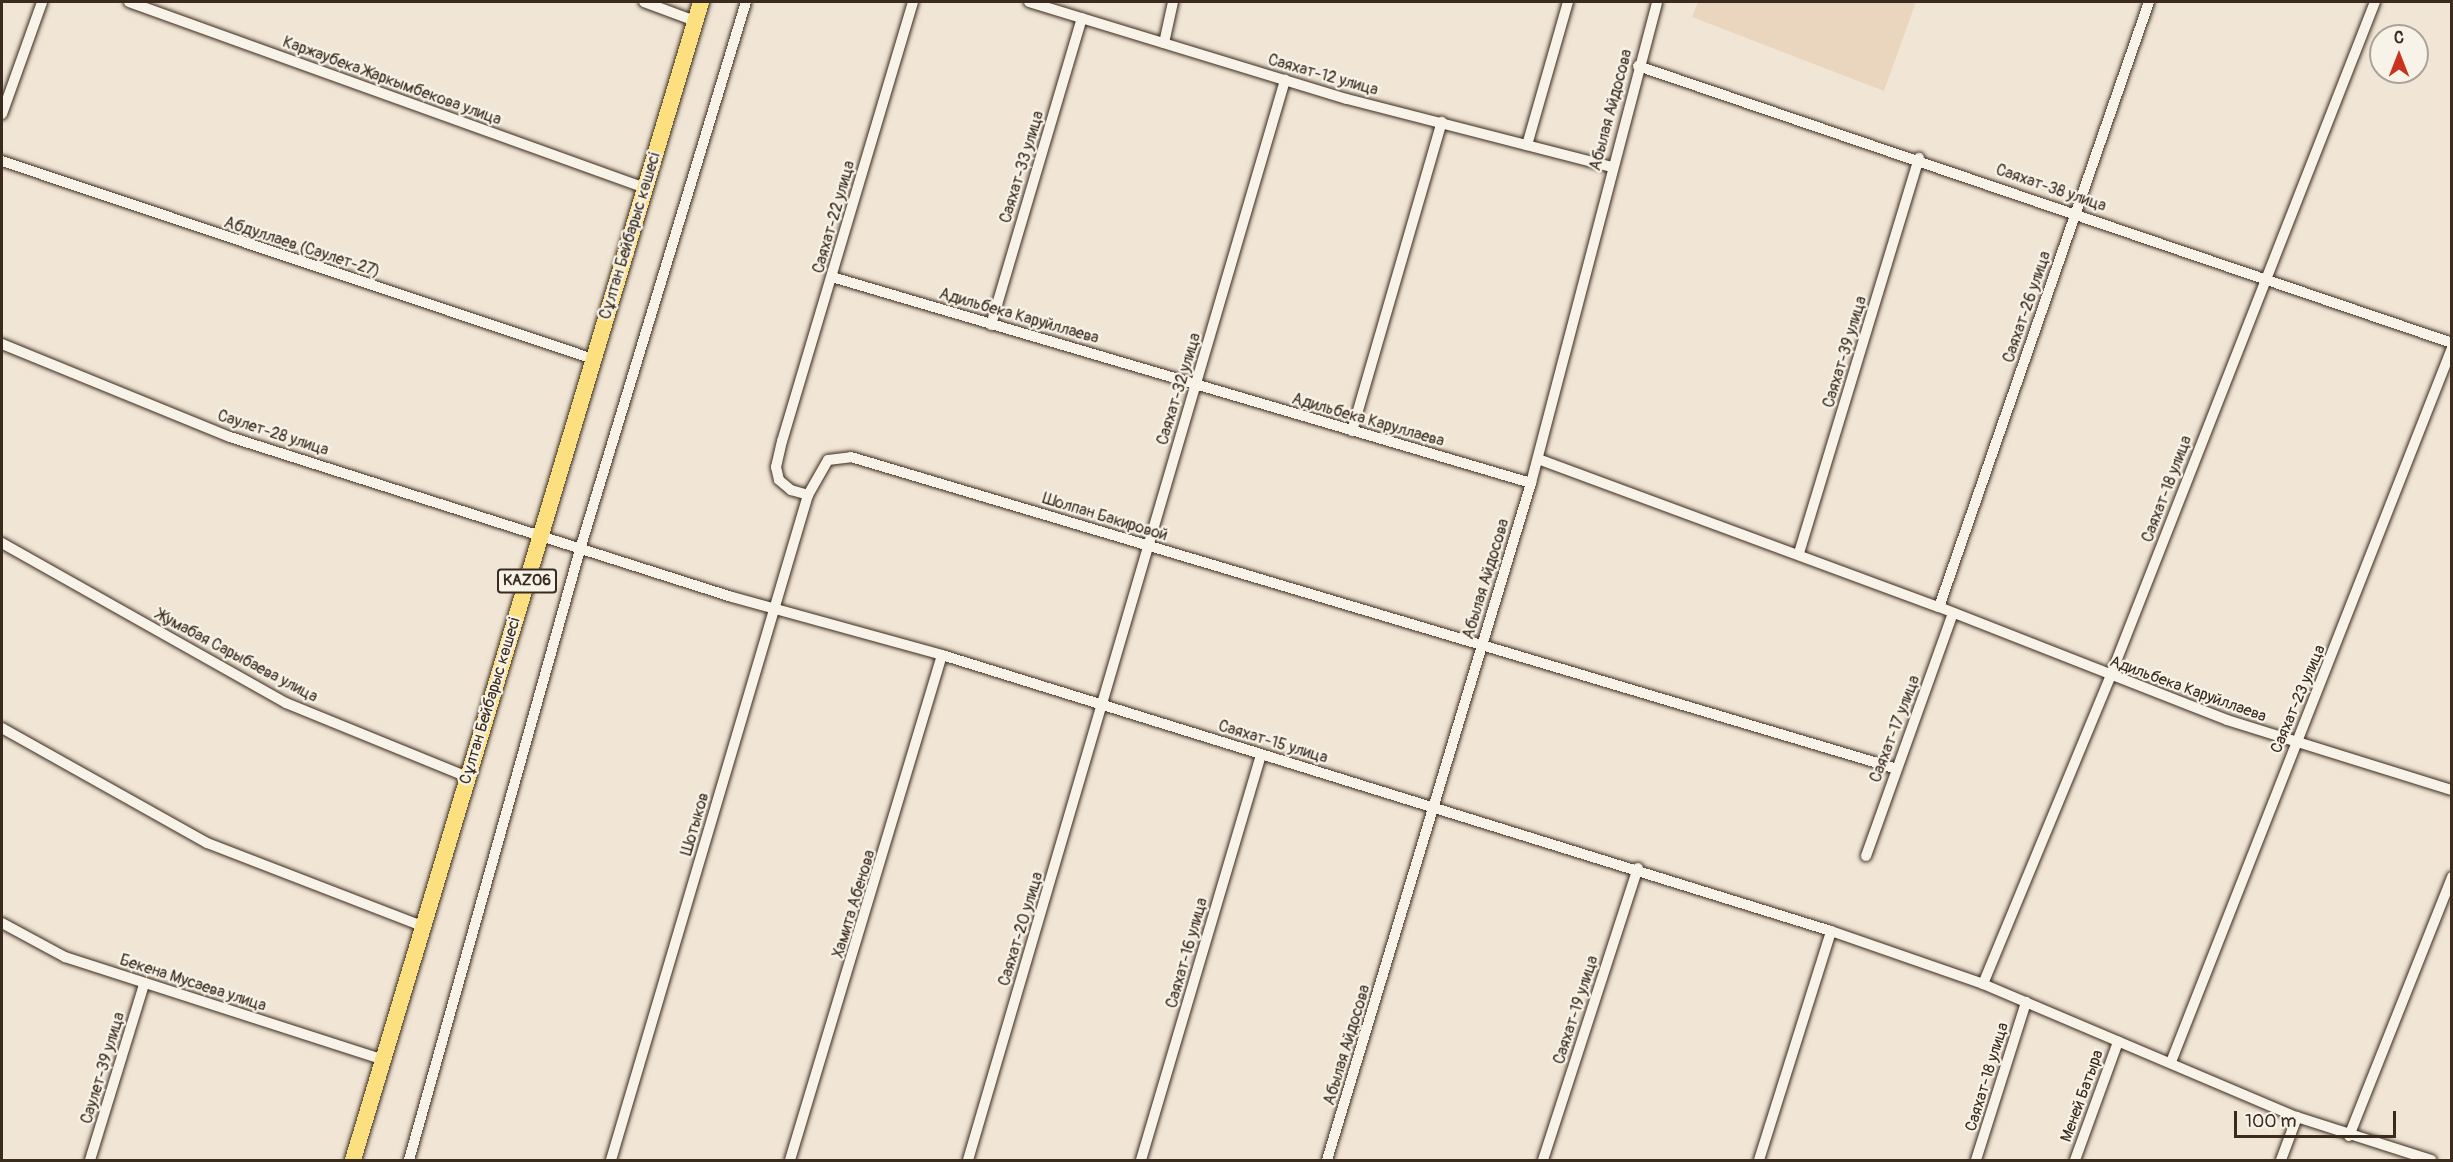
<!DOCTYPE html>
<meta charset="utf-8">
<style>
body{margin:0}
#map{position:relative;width:2453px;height:1162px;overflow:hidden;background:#f1e6d5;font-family:Pangolin,sans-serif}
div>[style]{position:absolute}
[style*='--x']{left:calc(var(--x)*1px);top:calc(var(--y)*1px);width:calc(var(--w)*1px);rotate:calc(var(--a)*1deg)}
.built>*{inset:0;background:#ead6bf}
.roads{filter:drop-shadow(0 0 2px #3b2a1e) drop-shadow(0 0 2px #3b2a1e)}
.minor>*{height:10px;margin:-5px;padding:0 5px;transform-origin:5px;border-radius:5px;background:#f7f3e8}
.primary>*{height:16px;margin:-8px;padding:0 8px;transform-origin:8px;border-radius:8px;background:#fce080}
span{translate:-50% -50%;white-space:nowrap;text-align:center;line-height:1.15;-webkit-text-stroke:4.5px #f7f3e8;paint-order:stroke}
.shield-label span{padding:2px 4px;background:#f7f3e8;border:2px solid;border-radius:4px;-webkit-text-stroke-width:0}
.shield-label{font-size:15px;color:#3b2a1e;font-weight:700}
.street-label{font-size:16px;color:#3b2a1e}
.frame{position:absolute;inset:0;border:3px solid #3b2a1e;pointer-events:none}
.north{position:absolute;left:2369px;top:24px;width:60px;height:60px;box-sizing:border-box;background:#f7f3e8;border:2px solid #aca397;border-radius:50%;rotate:0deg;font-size:16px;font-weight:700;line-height:24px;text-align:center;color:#3b2a1e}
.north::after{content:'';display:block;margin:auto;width:21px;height:27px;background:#c8321e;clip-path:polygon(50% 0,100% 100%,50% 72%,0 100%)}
.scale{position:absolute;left:2234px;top:1111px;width:162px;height:27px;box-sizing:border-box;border:3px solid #3b2a1e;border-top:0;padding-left:8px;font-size:18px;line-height:21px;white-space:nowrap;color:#3b2a1e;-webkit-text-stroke:4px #f7f3e8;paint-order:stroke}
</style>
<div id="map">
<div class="built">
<div style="clip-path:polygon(1698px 2px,1916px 2px,1884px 91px,1692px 17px)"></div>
</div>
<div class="roads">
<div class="minor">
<div style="--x:129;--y:2;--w:548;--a:19.82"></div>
<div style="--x:644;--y:2;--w:54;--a:20.4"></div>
<div style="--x:913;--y:2;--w:458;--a:106.6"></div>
<div style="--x:782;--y:441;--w:27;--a:103"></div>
<div style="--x:776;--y:467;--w:13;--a:77"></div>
<div style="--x:779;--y:480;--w:16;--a:40"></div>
<div style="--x:791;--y:490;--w:18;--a:16"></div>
<div style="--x:808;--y:495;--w:40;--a:-60.3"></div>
<div style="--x:828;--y:460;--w:23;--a:-7"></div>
<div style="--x:851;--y:457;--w:1088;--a:16.6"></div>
<div style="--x:1029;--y:2;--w:332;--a:17"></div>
<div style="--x:1347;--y:99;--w:274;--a:14.4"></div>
<div style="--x:2149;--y:2;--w:640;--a:109.14"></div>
<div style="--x:1939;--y:607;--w:309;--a:21.4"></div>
<div style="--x:2227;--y:720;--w:236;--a:17.3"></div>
<div style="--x:1164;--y:43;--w:42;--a:-77.6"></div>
<div style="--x:1638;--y:66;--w:860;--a:18.79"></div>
<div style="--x:2;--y:114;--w:119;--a:-70.3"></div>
<div style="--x:1527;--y:145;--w:149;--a:-74"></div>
<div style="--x:2;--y:161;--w:623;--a:18.52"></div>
<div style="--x:832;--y:277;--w:729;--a:16.42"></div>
<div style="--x:991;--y:325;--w:320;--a:-73.5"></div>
<div style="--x:2;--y:344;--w:246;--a:22.2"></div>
<div style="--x:230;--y:437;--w:527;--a:17.68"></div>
<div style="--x:732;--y:597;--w:218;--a:15.4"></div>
<div style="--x:942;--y:655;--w:931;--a:17.25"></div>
<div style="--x:1831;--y:931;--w:161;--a:19.2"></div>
<div style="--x:1983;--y:984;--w:341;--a:23"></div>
<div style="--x:2297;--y:1117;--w:141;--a:17.8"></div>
<div style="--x:1352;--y:431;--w:322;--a:-73.8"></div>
<div style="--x:1538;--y:459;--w:427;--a:20.3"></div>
<div style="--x:2;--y:543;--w:326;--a:29.4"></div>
<div style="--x:286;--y:703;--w:196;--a:22.2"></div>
<div style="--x:1799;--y:553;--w:413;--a:-73.1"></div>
<div style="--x:2;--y:728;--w:235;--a:29.3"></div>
<div style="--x:207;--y:843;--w:230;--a:21.1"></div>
<div style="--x:1866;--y:856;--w:258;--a:-70.3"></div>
<div style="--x:2;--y:923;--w:72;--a:28.4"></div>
<div style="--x:65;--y:957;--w:332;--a:17.9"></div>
<div style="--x:1983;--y:984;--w:332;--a:-67.5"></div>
<div style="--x:2110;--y:677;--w:725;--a:-68.57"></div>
<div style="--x:2171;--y:1062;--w:767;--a:-68.52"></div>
<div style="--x:2349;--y:1136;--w:279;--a:-68.3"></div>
<div style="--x:90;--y:1160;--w:184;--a:-72.9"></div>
<div style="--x:409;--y:1160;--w:638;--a:-74.35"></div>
<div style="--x:581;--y:546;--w:568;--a:-73.13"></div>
<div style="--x:611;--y:1160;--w:694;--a:-73.5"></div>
<div style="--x:790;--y:1160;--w:527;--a:-73.25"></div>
<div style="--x:968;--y:1160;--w:1126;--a:-73.64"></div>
<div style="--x:1141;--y:1160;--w:423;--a:-73.5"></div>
<div style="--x:1327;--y:1160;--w:707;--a:-73.23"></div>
<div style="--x:1531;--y:483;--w:497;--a:-75.3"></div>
<div style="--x:1543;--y:1160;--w:307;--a:-72"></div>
<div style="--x:1759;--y:1160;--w:240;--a:-72.5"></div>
<div style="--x:1976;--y:1160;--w:166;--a:-72.4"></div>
<div style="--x:2075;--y:1160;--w:126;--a:-70"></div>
<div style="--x:2281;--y:1160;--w:46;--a:-69.6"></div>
</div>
<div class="primary">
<div style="--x:353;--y:1160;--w:1209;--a:-73.27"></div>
</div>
</div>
<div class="shield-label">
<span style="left:527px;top:581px">KAZ06</span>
</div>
<div class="street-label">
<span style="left:1323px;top:75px;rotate:16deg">Саяхат-12 улица</span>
<span style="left:392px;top:81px;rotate:20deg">Каржаубека Жаркымбекова улица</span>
<span style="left:1611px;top:110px;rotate:-75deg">Абылая Айдосова</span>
<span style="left:1022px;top:167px;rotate:-73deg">Саяхат-33 улица</span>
<span style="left:2051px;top:188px;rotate:19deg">Саяхат-38 улица</span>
<span style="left:834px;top:217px;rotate:-74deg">Саяхат-22 улица</span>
<span style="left:630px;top:236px;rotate:-73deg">Сұлтан Бейбарыс көшесі</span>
<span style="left:302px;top:247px;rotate:18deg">Абдуллаев (Саулет-27)</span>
<span style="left:2027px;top:307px;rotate:-71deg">Саяхат-26 улица</span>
<span style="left:1019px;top:316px;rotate:16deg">Адильбека Каруйллаева</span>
<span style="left:1845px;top:352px;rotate:-73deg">Саяхат-39 улица</span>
<span style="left:1179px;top:389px;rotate:-73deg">Саяхат-32 улица</span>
<span style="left:1368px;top:420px;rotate:16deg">Адильбека Каруллаева</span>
<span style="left:273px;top:433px;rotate:18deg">Саулет-28 улица</span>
<span style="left:2167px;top:489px;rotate:-69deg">Саяхат-18 улица</span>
<span style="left:1105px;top:517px;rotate:17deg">Шолпан Бакировой</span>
<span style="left:1486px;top:579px;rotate:-73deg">Абылая Айдосова</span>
<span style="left:237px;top:656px;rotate:28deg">Жумабая Сарыбаева улица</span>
<span style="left:2188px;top:689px;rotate:20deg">Адильбека Каруйллаева</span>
<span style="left:2298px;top:699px;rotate:-67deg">Саяхат-23 улица</span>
<span style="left:490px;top:701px;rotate:-73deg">Сұлтан Бейбарыс көшесі</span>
<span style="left:1895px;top:729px;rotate:-69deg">Саяхат-17 улица</span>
<span style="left:1273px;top:742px;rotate:17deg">Саяхат-15 улица</span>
<span style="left:695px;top:824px;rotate:-74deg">Шотыков</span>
<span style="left:854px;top:904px;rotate:-73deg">Хамита Абенова</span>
<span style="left:1021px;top:929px;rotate:-73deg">Саяхат-20 улица</span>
<span style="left:1187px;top:953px;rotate:-74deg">Саяхат-16 улица</span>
<span style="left:193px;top:983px;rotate:18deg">Бекена Мусаева улица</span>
<span style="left:1576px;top:1010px;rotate:-72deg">Саяхат-19 улица</span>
<span style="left:1347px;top:1045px;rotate:-73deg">Абылая Айдосова</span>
<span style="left:103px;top:1068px;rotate:-73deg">Саулет-39 улица</span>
<span style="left:1987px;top:1077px;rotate:-73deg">Саяхат-18 улица</span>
<span style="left:2082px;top:1096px;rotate:-70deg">Меней Батыра</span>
</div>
<div class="frame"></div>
<div class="north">С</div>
<div class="scale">100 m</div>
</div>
